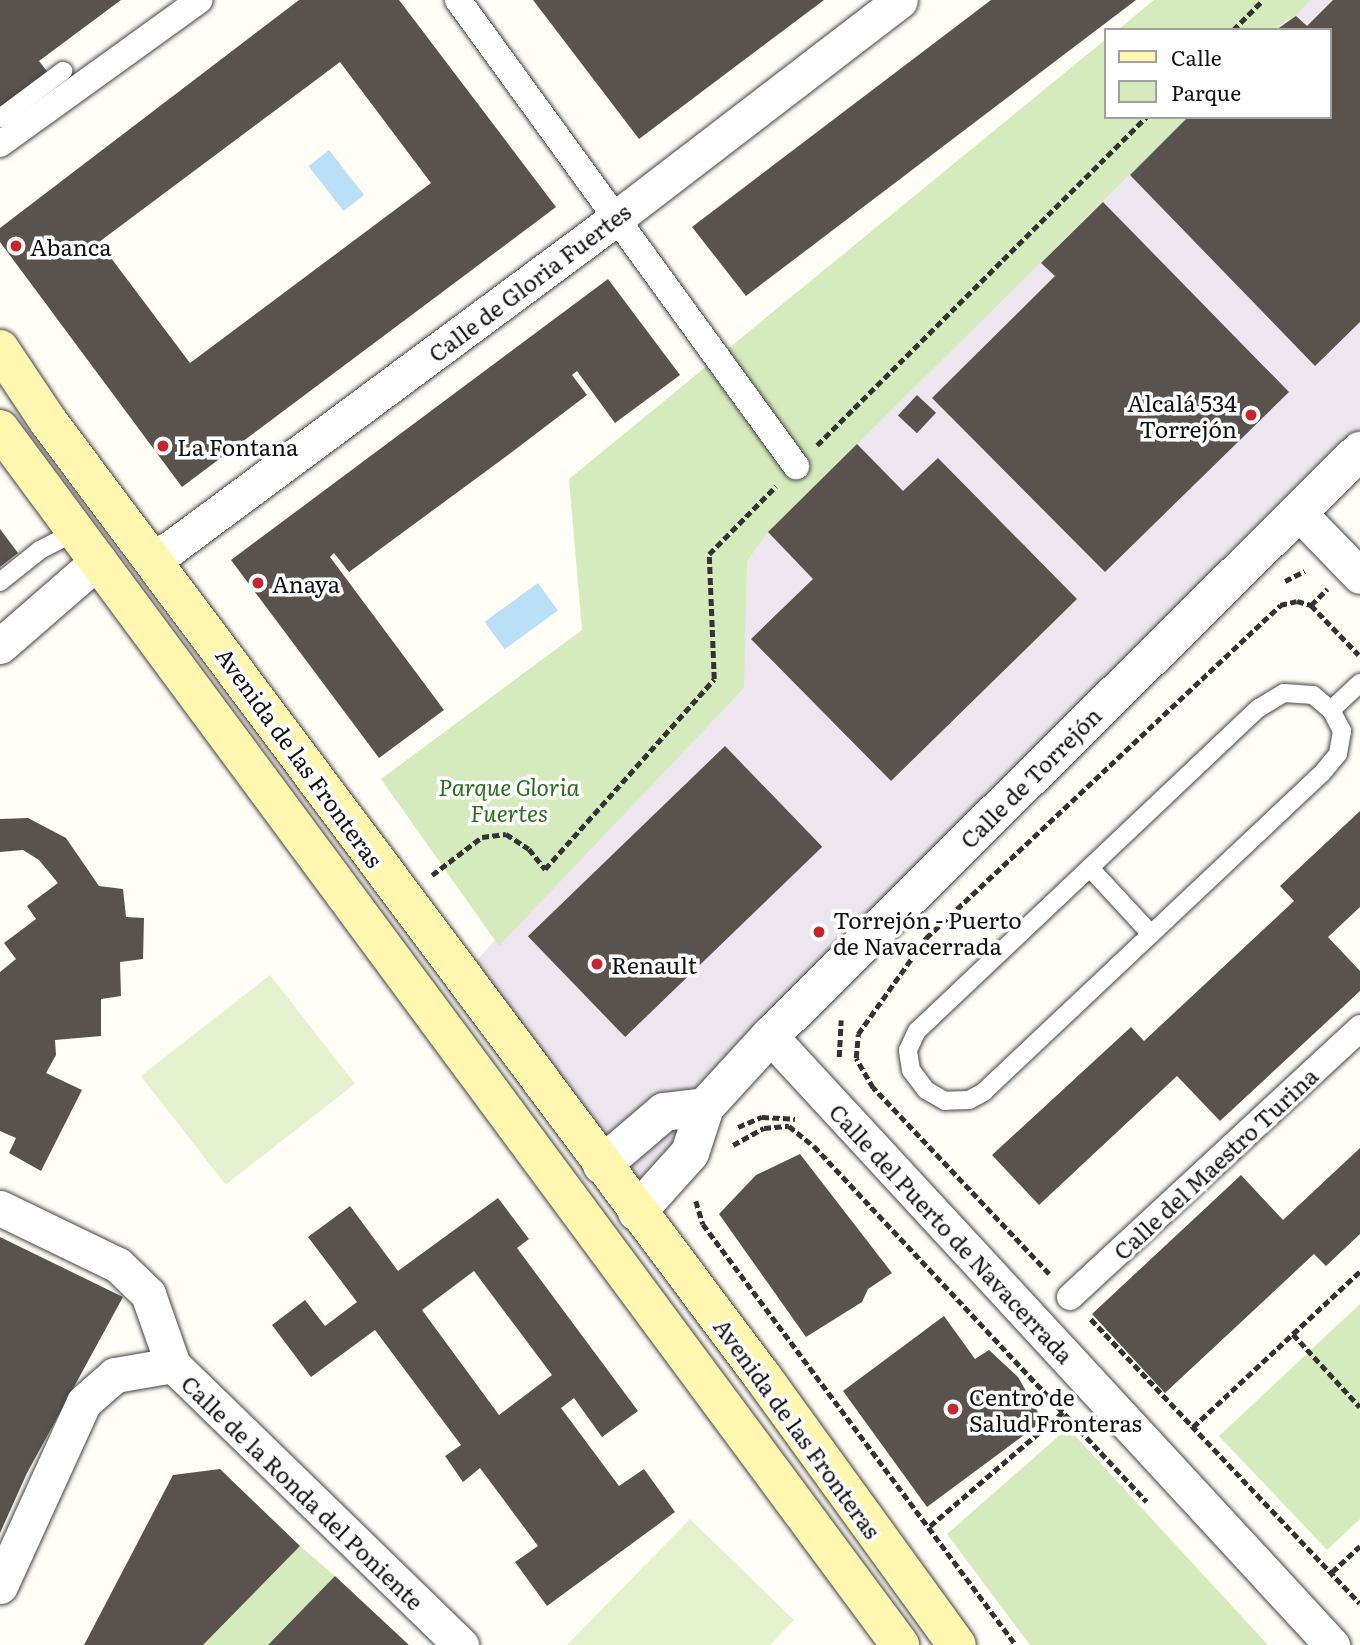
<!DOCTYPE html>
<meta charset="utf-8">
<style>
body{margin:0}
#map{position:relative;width:1360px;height:1645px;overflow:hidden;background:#fffdf5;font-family:Literata,serif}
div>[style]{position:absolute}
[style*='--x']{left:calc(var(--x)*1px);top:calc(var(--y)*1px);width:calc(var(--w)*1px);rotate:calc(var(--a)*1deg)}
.industrial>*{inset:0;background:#eee6ef}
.green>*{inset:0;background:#d5ebbd}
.pitch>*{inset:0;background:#e6f2cf;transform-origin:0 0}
.water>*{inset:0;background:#b9e0f7;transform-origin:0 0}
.building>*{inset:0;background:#5a524d;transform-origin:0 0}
.path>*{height:4.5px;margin-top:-2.25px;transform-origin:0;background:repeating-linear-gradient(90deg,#333 0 7px,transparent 0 10.5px)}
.roads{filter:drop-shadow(0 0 2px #444) drop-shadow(0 0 2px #444)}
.service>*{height:18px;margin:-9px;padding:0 9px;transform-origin:9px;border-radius:9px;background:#fff}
.pedestrian>*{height:26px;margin:-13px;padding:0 13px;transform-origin:13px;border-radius:13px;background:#fff}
.minor>*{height:35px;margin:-17.5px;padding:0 17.5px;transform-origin:17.5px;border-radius:17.5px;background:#fff}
.tertiary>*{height:38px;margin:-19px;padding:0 19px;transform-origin:19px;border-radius:19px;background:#fff}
.secondary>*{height:38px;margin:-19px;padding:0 19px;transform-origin:19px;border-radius:19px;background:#fff6b0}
.dots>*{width:19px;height:19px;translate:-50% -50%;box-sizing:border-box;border:4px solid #fff;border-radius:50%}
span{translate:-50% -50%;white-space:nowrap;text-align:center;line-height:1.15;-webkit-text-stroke:7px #fff;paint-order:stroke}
.poi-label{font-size:23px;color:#111}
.left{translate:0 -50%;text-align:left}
.right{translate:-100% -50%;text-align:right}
.street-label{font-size:23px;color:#111}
.park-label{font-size:23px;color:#2f6b1f;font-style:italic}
.legend{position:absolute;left:1104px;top:28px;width:228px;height:91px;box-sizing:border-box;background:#fff;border:2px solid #a0a0a0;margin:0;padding:9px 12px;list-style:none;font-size:21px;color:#111}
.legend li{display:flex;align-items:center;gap:14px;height:35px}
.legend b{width:35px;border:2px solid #a0a0a0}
</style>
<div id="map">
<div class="industrial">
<div style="clip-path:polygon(1277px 0,1360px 0,1360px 451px,848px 957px,637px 1212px,462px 977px,722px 683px,713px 555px,1162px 117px,1330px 117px,1330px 30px,1251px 30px)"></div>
</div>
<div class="green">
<div style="clip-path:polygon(1154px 0,1310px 0,1291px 21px,1286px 19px,1276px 30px,1118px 30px)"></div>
<div style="clip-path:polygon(1106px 39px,1106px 117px,1188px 117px,768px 532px,747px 561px,744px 688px,499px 946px,381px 779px,582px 630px,569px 479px)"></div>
<div style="clip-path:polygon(1360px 1304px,1360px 1519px,1327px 1550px,1219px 1436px)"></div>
<div style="clip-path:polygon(1068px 1428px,1268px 1645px,1030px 1645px,947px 1534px)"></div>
<div style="clip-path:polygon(300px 1546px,335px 1576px,268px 1645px,203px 1645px)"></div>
</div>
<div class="pitch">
<div style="left:270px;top:975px;width:138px;height:164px;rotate:52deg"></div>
<div style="clip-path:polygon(690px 1519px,794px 1620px,770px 1645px,567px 1645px)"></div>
</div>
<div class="water">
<div style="left:329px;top:150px;width:57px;height:26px;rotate:52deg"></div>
<div style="left:538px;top:583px;width:34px;height:66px;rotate:54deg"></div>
</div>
<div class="building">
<div style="clip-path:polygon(0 0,121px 0,39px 61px,49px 74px,0 109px)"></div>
<div style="clip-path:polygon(evenodd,299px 0,399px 0,556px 207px,182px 487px,0 242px,0 228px,299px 0,340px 62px,431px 183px,190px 363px,99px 242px,340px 62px)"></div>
<div style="clip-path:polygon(533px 0,824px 0,639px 139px)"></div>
<div style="clip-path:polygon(991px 0,1136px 0,746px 296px,692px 227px)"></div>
<div style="clip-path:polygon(1333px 0,1360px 0,1360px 322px,1315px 366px,1130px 175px,1188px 117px,1330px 117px,1330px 30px,1276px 30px,1296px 16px,1307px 26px)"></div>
<div style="clip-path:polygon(1103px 202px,1289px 392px,1105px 572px,932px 398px,1055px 276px,1041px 263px)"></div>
<div style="clip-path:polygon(608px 279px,680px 375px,615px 423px,577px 371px,572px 375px,587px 395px,504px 458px,349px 572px,334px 553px,330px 557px,444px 710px,379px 758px,231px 560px)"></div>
<div style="left:917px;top:395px;width:26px;height:28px;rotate:43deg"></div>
<div style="clip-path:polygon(857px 444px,903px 491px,938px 458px,1077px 599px,891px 781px,751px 639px,813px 579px,768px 532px)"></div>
<div style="clip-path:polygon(0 529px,18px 553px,0 567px)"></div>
<div style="left:725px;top:746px;width:140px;height:274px;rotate:46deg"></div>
<div style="clip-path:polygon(1360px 811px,1360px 907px,1328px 937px,1360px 971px,1360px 991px,1220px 1121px,1177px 1076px,1039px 1205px,992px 1155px,1131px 1027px,1144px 1041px,1294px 901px,1280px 886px)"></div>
<div style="clip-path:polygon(28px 818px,66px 838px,99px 886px,123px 889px,126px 917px,144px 918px,143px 959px,120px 962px,121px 996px,101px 999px,101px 1036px,55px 1040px,56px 1055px,46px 1073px,82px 1090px,41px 1171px,9px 1153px,16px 1138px,0 1131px,0 972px,16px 959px,4px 943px,36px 919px,27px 906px,58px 883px,39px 860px,23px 850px,0 852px,0 819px)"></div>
<div style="clip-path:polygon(1360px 1148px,1360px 1234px,1326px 1266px,1314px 1254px,1165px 1393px,1092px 1314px,1241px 1175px,1283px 1220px)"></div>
<div style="clip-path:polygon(800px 1154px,892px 1273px,868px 1289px,862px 1302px,806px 1337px,719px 1214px,756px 1175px)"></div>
<div style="clip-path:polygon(evenodd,498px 1198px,529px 1239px,517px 1248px,638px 1411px,602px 1437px,574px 1398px,561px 1408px,619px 1486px,644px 1469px,675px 1512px,547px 1606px,515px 1562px,538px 1546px,480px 1468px,463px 1482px,445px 1456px,461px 1445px,375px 1330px,311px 1377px,272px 1325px,305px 1300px,325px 1326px,357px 1302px,308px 1237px,350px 1206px,398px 1271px,498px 1198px,474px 1271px,552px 1375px,499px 1415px,422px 1310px,474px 1271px)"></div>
<div style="clip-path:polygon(0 1237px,123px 1297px,27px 1473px,0 1533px)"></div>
<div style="clip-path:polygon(944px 1316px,975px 1359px,989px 1350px,1018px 1377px,1043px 1421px,927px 1507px,843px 1391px)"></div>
<div style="clip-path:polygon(220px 1469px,300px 1546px,203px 1645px,84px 1645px,173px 1475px)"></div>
<div style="clip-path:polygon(335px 1576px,409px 1645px,268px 1645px)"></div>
</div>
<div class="path">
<div style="--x:1233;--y:30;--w:42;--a:-45"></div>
<div style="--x:817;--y:445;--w:465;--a:-44.9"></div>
<div style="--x:1285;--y:581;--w:22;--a:-27"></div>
<div style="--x:1311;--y:605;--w:23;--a:-45"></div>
<div style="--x:432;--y:875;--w:63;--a:-37.2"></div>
<div style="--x:482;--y:837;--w:24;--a:-7"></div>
<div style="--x:506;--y:834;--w:27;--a:33"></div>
<div style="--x:529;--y:849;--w:26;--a:51"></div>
<div style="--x:545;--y:869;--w:254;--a:-48.3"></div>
<div style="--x:714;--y:679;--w:125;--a:-92.3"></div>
<div style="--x:709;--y:554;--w:95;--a:-45.4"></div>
<div style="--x:839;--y:1057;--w:37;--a:-87"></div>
<div style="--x:738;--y:1127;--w:26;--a:-23"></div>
<div style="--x:762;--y:1117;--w:33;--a:3"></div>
<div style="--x:733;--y:1145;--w:35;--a:-29"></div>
<div style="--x:764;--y:1128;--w:25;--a:-5"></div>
<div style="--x:789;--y:1126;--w:32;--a:39"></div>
<div style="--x:814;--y:1146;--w:487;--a:46.9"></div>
<div style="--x:696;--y:1201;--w:24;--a:73"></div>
<div style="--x:703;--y:1224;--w:525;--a:53.37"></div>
<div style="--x:1049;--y:1274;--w:256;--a:-133.4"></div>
<div style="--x:873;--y:1088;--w:34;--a:-120"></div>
<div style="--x:856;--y:1058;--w:24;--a:-85"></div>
<div style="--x:858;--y:1034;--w:118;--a:-54.7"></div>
<div style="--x:926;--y:938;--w:486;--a:-43.2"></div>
<div style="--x:1280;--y:605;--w:17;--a:-13"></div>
<div style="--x:1297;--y:601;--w:15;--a:16"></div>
<div style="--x:1311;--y:605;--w:69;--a:46.2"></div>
<div style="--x:1091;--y:1319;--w:391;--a:46.6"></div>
<div style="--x:1293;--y:1334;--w:99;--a:47.5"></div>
<div style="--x:1193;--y:1427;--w:229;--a:-43"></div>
<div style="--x:930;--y:1526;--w:175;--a:-40.6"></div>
<div style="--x:1332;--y:1572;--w:38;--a:-43"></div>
</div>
<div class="roads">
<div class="service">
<div style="--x:0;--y:118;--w:79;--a:-36.7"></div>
<div style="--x:0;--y:582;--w:51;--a:-38.7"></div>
<div style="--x:40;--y:550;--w:42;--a:-27.2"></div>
<div style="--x:1284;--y:693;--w:29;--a:4"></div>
<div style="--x:1313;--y:695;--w:23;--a:40"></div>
<div style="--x:1331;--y:710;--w:24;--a:62"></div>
<div style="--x:1342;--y:731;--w:23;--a:100"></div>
<div style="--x:1338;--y:754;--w:26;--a:130"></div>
<div style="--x:1321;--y:774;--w:463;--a:136.7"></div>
<div style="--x:984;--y:1092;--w:17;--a:152"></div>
<div style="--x:969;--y:1100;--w:24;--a:178"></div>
<div style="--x:945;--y:1101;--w:22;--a:-150"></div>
<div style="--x:926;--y:1090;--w:25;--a:-127"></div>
<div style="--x:911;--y:1070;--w:20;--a:-99"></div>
<div style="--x:908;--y:1050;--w:21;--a:-65"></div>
<div style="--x:917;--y:1031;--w:470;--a:-43.4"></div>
<div style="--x:1259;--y:708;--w:29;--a:-31"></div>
<div style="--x:1331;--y:710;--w:40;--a:-43"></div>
<div style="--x:1090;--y:868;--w:90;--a:47.3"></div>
</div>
<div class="pedestrian">
<div style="--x:458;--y:0;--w:576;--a:54.05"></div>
<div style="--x:0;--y:144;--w:246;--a:-35.8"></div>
<div style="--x:1070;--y:1297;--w:396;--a:-42.8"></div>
</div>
<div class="minor">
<div style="--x:1298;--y:512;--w:89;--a:45.9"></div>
<div style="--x:152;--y:557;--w:21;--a:-25"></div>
<div style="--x:171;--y:548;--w:553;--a:-36.54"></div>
<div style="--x:615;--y:219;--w:359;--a:-37.5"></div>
<div style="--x:0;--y:646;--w:131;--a:-41"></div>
<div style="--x:770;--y:1036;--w:829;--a:47.3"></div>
<div style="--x:0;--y:1208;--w:131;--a:25.8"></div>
<div style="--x:118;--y:1265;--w:42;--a:44"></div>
<div style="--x:148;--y:1294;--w:75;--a:70.6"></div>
<div style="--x:173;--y:1365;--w:402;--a:44.2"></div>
<div style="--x:0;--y:1586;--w:202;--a:-65.5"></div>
<div style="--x:84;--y:1402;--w:41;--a:-41.1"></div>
<div style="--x:115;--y:1375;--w:59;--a:-9.8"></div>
</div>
<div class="tertiary">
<div style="--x:602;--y:1165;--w:82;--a:-40.5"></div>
<div style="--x:664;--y:1112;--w:41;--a:-7"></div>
<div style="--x:637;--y:1212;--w:79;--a:-48.1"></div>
<div style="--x:690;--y:1153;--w:48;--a:-71.9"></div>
<div style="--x:705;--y:1107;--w:96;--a:-47.5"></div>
<div style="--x:770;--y:1036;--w:831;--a:-44.76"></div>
</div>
<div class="secondary">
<div style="--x:0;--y:349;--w:87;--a:56.3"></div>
<div style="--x:48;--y:421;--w:1192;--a:53.22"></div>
<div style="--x:762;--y:1376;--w:332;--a:54.1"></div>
<div style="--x:0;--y:429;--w:1513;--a:53.49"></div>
</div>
</div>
<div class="dots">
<div style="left:16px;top:246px;background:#c4262e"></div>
<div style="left:1251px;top:415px;background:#c4262e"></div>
<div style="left:163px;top:446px;background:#c4262e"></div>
<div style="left:258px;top:583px;background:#c4262e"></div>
<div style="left:819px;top:932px;background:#c4262e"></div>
<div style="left:597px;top:964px;background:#c4262e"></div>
<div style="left:953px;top:1409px;background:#c4262e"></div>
</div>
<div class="poi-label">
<span class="left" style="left:30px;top:246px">Abanca</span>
<span class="right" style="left:1237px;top:415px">Alcalá 534<br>Torrejón</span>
<span class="left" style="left:177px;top:446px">La Fontana</span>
<span class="left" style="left:272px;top:583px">Anaya</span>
<span class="left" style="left:833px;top:932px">Torrejón - Puerto<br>de Navacerrada</span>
<span class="left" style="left:611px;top:964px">Renault</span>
<span class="left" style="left:969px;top:1409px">Centro de<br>Salud Fronteras</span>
</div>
<div class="street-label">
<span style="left:529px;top:282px;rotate:-37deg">Calle de Gloria Fuertes</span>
<span style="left:300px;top:757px;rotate:54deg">Avenida de las Fronteras</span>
<span style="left:1030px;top:777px;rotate:-45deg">Calle de Torrejón</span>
<span style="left:1215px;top:1163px;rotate:-43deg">Calle del Maestro Turina</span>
<span style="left:952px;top:1233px;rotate:47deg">Calle del Puerto de Navacerrada</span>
<span style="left:798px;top:1428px;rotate:54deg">Avenida de las Fronteras</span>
<span style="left:303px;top:1492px;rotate:44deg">Calle de la Ronda del Poniente</span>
</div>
<div class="park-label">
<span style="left:509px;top:799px">Parque Gloria<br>Fuertes</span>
</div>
<ul class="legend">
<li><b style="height:9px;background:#fff6b0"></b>Calle</li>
<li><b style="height:19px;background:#d5ebbd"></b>Parque</li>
</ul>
</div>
